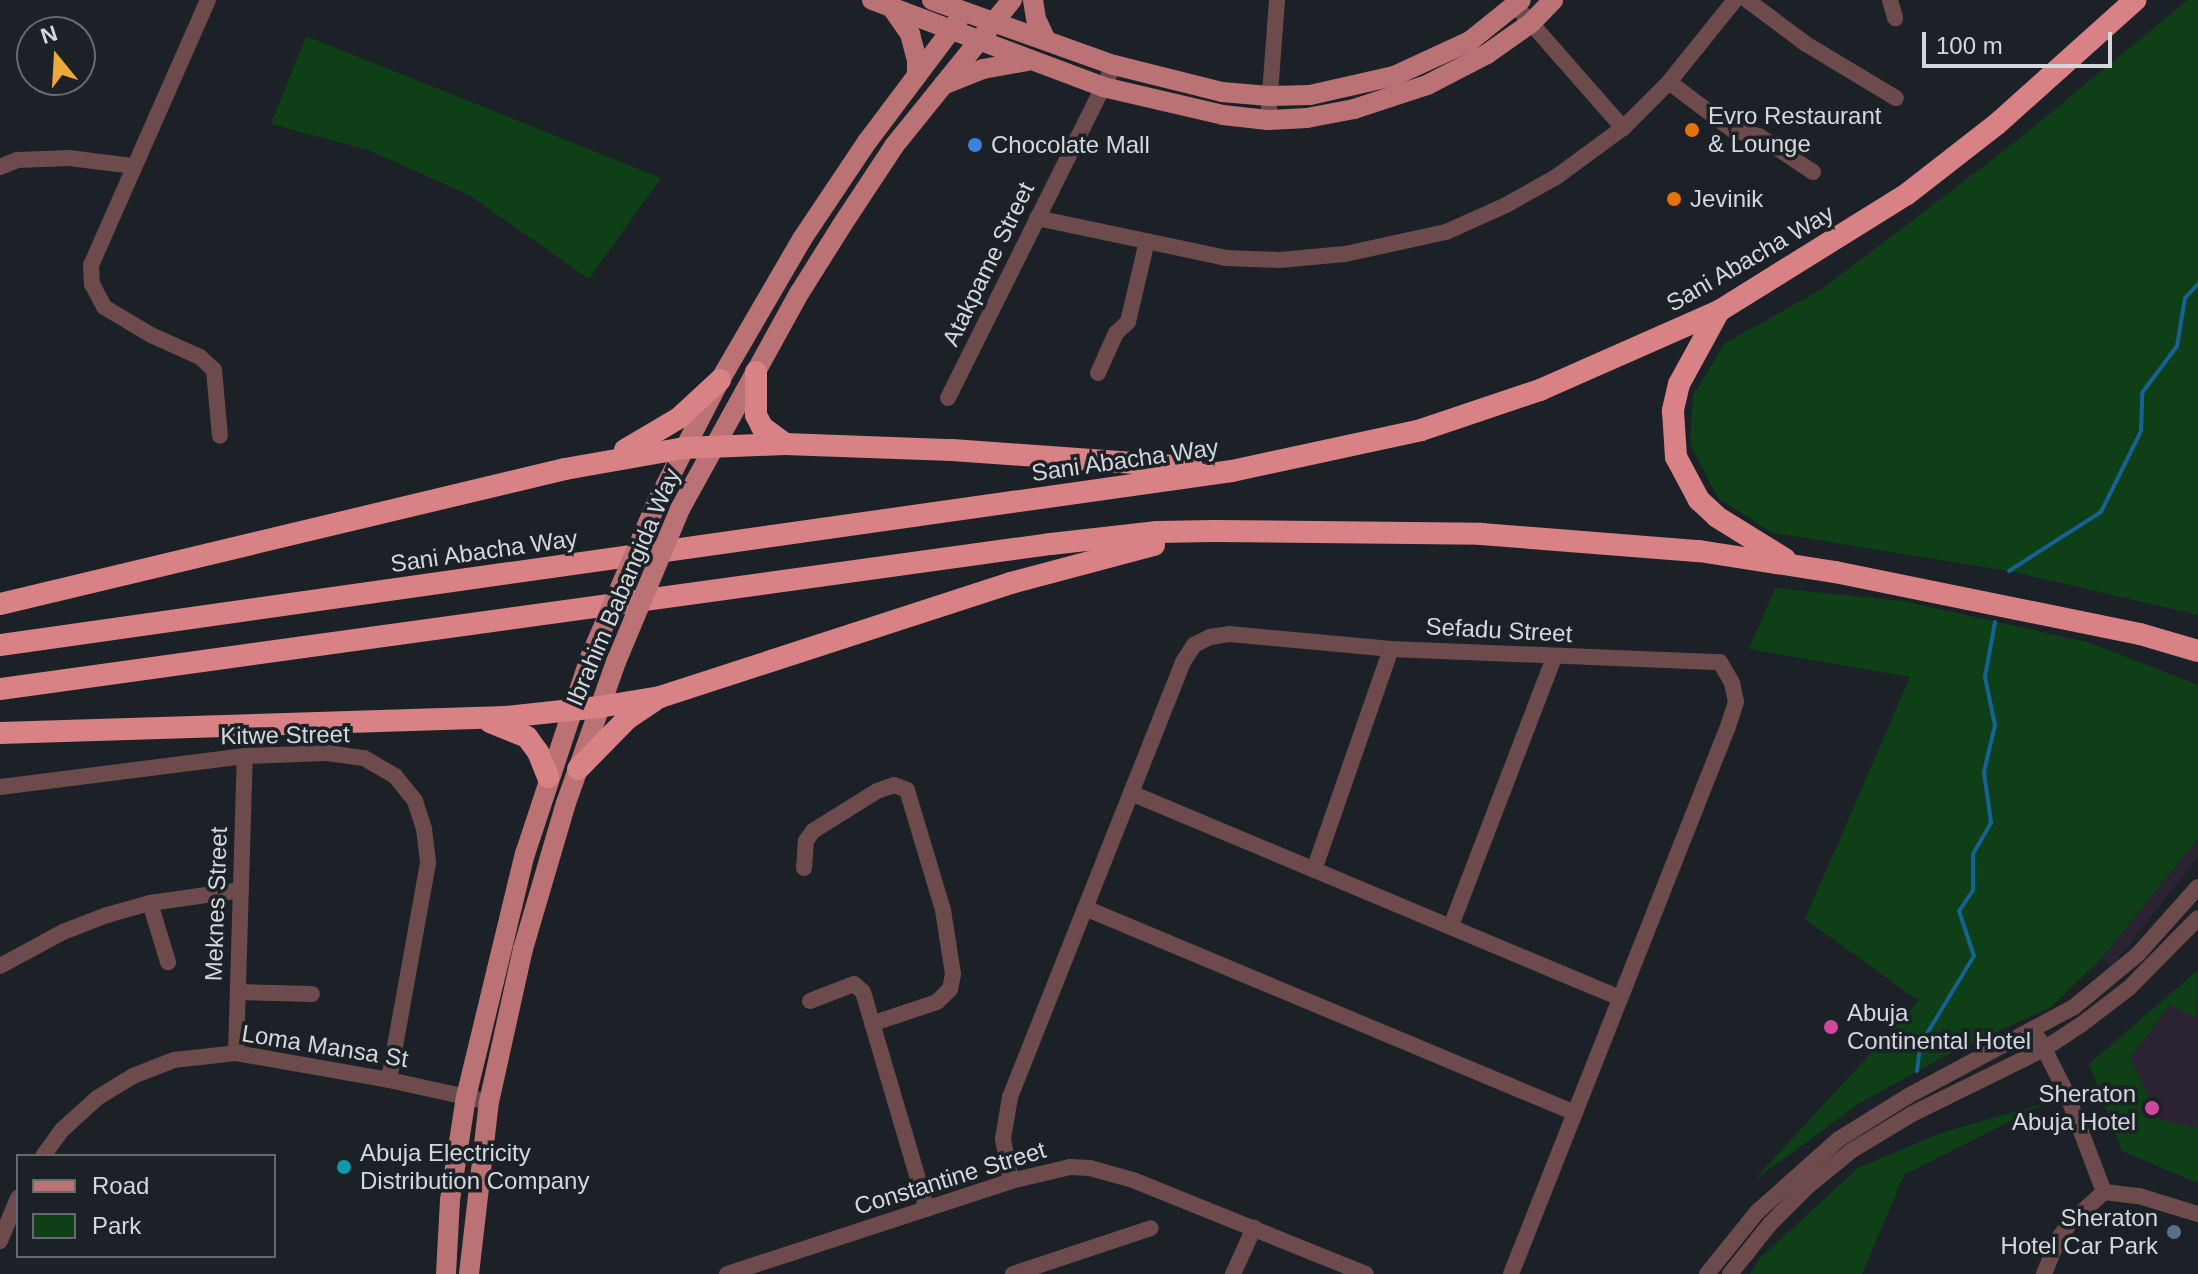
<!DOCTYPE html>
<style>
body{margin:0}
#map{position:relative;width:2198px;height:1274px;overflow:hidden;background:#1b2126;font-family:Helvetica,sans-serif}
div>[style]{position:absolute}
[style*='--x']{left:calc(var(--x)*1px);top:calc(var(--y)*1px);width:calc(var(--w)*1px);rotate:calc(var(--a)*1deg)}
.commercial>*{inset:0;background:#2c2332}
.green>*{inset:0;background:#0e3f17}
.stream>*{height:4px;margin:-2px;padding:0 2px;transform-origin:2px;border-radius:2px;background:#186194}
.minor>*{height:16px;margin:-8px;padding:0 8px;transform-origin:8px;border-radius:8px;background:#6d4a4b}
.major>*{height:20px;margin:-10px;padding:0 10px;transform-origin:10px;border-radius:10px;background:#ba7275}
.highway>*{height:22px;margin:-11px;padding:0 11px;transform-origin:11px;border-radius:11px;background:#d88286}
.major-bridge>*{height:20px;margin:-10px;padding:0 10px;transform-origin:10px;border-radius:10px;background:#ba7275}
.dots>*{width:22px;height:22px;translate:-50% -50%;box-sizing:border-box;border:4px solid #1b2126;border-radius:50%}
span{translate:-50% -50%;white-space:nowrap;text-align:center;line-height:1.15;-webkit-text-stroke:7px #1b2126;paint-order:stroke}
.poi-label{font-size:24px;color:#d4d8dc}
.left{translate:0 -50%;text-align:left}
.right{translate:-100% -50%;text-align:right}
.street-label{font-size:24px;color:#d4d8dc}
.legend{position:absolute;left:16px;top:1154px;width:260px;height:104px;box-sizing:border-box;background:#1b2126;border:2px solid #656a6f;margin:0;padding:10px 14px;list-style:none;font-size:24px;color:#d4d8dc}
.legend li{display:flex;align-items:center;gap:16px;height:40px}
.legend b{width:40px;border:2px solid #656a6f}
.north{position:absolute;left:16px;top:16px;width:80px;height:80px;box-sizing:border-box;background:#1b2126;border:2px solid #656a6f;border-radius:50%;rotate:342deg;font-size:22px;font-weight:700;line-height:32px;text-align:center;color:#d4d8dc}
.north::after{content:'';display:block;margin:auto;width:28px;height:36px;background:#eda83c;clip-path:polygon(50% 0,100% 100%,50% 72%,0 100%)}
.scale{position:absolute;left:1922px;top:32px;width:190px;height:36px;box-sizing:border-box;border:4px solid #d4d8dc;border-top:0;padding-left:10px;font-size:24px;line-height:28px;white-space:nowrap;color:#d4d8dc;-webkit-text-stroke:6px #1b2126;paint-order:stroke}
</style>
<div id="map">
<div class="commercial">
<div style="clip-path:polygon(2198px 838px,2198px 857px,2113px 965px,2101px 959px)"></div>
<div style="clip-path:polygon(2198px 970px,2198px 1183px,2122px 1151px,2089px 1064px)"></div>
</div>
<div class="green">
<div style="clip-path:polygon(2188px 0,2198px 0,2198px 615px,2009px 571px,1773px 533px,1718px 498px,1690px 444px,1693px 395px,1725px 343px,1822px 289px,2010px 146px)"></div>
<div style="clip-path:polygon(306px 36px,661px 178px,589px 279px,469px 195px,368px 150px,271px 124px)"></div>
<div style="clip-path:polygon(1775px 588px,1903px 601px,2087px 642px,2194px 683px,2198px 686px,2198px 838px,2101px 959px,2051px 1007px,1943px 1057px,1860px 1103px,1753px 1181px,1919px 1001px,1805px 919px,1910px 677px,1749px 649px)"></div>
<div style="clip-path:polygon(2198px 970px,2196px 1018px,2170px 1004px,2130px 1058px,2160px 1120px,2198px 1128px,2198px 1183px,2122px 1151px,2089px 1064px)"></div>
<div style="clip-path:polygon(2048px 1102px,1904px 1175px,1862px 1274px,1750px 1274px,1760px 1258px,1858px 1168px,1941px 1133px)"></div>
</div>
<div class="stream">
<div style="--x:2009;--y:571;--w:109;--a:-32.7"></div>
<div style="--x:2101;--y:512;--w:90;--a:-63.7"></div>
<div style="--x:2141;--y:431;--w:38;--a:-88"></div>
<div style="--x:2142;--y:393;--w:59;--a:-53.3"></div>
<div style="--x:2177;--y:346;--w:49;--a:-80.5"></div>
<div style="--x:2185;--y:298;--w:19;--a:-47"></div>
<div style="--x:1917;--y:1071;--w:26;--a:-83"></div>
<div style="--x:1920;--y:1045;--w:104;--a:-58.8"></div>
<div style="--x:1974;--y:956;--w:47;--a:-108.4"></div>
<div style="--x:1959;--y:911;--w:25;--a:-56"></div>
<div style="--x:1973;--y:890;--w:36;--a:-90"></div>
<div style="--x:1973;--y:854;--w:36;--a:-60"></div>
<div style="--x:1991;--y:823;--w:51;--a:-97.8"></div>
<div style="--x:1984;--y:772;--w:48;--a:-76.8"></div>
<div style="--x:1995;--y:725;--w:49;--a:-101.8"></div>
<div style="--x:1985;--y:677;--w:56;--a:-79.7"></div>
</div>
<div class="minor">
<div style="--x:208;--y:0;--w:290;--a:113.8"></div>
<div style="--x:91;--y:265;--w:19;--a:87"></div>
<div style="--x:92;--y:284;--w:26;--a:62"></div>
<div style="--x:104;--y:307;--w:55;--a:30.8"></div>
<div style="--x:151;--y:335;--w:54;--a:24.2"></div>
<div style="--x:200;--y:357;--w:19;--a:43"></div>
<div style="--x:214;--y:370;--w:66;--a:84.8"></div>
<div style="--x:1747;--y:0;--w:74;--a:36.7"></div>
<div style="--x:1806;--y:44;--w:105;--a:31"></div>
<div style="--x:1890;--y:0;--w:19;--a:74"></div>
<div style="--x:1515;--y:5;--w:164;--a:48.7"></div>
<div style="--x:1669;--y:82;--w:81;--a:37"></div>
<div style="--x:1734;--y:131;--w:25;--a:11"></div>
<div style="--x:1759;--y:136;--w:65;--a:33.7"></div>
<div style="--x:1268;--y:120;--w:120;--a:-85.7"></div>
<div style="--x:0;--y:167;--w:18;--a:-22"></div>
<div style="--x:17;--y:160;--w:52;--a:-2.2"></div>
<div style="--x:69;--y:158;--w:64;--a:7.1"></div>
<div style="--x:1037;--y:218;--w:193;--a:11.9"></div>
<div style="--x:1226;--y:258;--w:54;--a:2.1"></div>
<div style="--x:1280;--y:260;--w:65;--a:-5.3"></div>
<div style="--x:1345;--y:254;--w:103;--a:-12.3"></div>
<div style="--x:1446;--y:232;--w:66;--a:-24.2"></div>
<div style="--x:1506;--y:205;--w:57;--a:-29.2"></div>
<div style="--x:1556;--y:177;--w:83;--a:-36.2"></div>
<div style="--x:1623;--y:128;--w:65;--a:-45"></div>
<div style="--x:1669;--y:82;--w:105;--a:-51.2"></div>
<div style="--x:1098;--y:373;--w:44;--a:-65.8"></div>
<div style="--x:1116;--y:333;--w:16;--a:-43"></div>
<div style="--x:1128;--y:322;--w:83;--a:-76.8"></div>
<div style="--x:948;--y:398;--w:372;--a:-63.5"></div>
<div style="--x:0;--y:787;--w:247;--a:-7.2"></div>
<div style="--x:245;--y:756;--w:82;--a:-2.1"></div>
<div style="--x:327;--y:753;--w:37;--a:8"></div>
<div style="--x:364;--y:758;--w:36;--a:30"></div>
<div style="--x:395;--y:776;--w:32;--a:51"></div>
<div style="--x:415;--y:801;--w:29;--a:72"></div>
<div style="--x:424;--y:829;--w:34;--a:83"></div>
<div style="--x:428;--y:863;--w:220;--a:100.2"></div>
<div style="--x:1131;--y:793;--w:530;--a:22.74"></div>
<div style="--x:804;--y:868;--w:27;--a:-86"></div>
<div style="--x:806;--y:841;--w:12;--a:-55"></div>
<div style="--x:813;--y:831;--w:75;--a:-32"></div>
<div style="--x:877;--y:791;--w:18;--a:-19"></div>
<div style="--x:894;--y:785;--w:14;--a:21"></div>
<div style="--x:907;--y:790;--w:125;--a:73.3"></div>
<div style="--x:943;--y:910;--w:65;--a:81.1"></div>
<div style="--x:953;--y:974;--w:15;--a:101"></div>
<div style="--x:950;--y:989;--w:18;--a:135"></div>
<div style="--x:937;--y:1002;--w:66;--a:161.6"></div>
<div style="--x:1314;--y:870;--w:234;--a:-70.8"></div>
<div style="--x:150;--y:903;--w:62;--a:73"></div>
<div style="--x:1085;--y:908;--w:531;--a:22.7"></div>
<div style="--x:1451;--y:926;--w:288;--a:-69"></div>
<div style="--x:0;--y:966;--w:72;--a:-28.4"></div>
<div style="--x:63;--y:932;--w:47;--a:-21.1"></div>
<div style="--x:107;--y:915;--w:45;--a:-15.6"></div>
<div style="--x:150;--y:903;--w:92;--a:-8.1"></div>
<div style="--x:238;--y:992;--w:74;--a:1.5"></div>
<div style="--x:810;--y:1001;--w:47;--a:-21.1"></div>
<div style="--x:854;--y:984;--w:12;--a:42"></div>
<div style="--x:863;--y:992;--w:226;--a:73.6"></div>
<div style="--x:2039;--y:1039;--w:59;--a:63"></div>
<div style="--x:2066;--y:1092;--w:107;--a:69.2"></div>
<div style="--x:236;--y:1053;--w:297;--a:-88.3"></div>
<div style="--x:43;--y:1156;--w:32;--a:-54"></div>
<div style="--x:62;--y:1130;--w:47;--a:-42.4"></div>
<div style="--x:97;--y:1098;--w:42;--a:-31.4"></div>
<div style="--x:133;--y:1076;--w:44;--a:-21.3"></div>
<div style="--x:174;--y:1060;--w:62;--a:-6.4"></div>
<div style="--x:236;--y:1053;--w:155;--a:10"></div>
<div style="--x:389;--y:1080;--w:102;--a:12.4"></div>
<div style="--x:1011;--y:1181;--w:43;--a:-100.8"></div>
<div style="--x:1003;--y:1139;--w:43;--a:-80.5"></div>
<div style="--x:1010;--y:1097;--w:468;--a:-68.3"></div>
<div style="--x:1183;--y:662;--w:20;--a:-57"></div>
<div style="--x:1194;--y:645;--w:18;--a:-27"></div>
<div style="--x:1210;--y:637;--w:19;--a:-9"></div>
<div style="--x:1229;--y:634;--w:163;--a:5.3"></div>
<div style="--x:1391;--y:649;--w:329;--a:2.3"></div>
<div style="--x:1720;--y:662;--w:24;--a:60"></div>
<div style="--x:1732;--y:683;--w:19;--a:78"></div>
<div style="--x:1736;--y:702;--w:28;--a:108"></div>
<div style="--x:1727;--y:729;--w:586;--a:111.62"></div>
<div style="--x:0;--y:1241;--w:47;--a:-67.3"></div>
<div style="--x:727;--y:1274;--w:299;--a:-18.1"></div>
<div style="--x:1011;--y:1181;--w:61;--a:-13.3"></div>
<div style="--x:1070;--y:1167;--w:20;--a:3"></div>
<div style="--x:1090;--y:1168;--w:45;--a:15.6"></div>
<div style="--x:1133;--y:1180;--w:251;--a:22"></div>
<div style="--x:1013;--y:1274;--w:145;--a:-18.4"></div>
<div style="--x:1233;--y:1274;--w:51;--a:-65.5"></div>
<div style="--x:1707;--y:1274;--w:80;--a:-51.1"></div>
<div style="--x:1757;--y:1212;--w:110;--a:-41.7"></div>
<div style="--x:1839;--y:1139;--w:81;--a:-31.9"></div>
<div style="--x:1908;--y:1096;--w:188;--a:-28.2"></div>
<div style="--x:2074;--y:1007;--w:83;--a:-39.6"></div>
<div style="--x:2138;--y:954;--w:90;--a:-48.2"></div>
<div style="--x:1730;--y:1274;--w:64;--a:-51.3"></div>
<div style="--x:1770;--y:1224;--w:54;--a:-45"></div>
<div style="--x:1808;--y:1186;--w:55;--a:-39.1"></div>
<div style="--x:1851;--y:1151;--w:71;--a:-31.2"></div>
<div style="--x:1912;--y:1114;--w:147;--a:-26.2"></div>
<div style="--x:2044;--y:1049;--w:45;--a:-33.3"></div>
<div style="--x:2082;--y:1024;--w:59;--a:-37.5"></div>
<div style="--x:2129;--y:988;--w:98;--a:-45.4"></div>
<div style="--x:2044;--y:1274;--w:38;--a:-68"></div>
<div style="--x:2058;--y:1239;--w:20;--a:-53"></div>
<div style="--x:2070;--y:1223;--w:46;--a:-42.4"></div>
<div style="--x:2104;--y:1192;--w:35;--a:7"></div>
<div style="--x:2139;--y:1196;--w:62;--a:17"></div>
</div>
<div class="major">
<div style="--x:872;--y:0;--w:247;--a:20.6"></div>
<div style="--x:1103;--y:87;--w:123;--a:13.1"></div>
<div style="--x:1223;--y:115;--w:45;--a:6.3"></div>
<div style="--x:1268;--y:120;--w:39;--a:-3"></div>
<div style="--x:1307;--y:118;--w:48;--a:-10.8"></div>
<div style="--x:1354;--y:109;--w:77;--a:-18.2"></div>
<div style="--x:1427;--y:85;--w:68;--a:-27.3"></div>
<div style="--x:1487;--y:54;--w:54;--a:-35.2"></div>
<div style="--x:1531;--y:23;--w:32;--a:-46"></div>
<div style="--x:932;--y:0;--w:193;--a:19.7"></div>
<div style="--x:1114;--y:65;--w:111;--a:14"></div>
<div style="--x:1222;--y:92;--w:47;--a:4.9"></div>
<div style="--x:1269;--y:96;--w:41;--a:-1.4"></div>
<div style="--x:1310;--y:95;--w:86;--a:-12.7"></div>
<div style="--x:1394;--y:76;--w:84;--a:-24.7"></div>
<div style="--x:1470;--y:41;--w:65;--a:-38.8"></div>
<div style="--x:1033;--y:0;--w:19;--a:81"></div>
<div style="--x:1036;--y:19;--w:23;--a:65"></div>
<div style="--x:892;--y:8;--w:32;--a:55"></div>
<div style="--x:910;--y:34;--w:28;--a:75"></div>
<div style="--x:917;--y:61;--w:14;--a:90"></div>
<div style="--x:943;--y:85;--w:43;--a:-21.8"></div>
<div style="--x:983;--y:69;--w:45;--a:-10.3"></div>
<div style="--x:657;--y:502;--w:137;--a:-62.7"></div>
<div style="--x:720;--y:380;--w:163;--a:-59.8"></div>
<div style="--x:802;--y:239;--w:117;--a:-56.2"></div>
<div style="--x:867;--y:142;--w:151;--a:-53.1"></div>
<div style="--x:680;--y:509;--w:248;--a:-61.1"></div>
<div style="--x:800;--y:292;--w:79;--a:-57.9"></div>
<div style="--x:842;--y:225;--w:95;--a:-56.6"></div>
<div style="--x:894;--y:146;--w:188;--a:-51.1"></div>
<div style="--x:446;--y:1274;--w:74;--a:-86.9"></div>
<div style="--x:450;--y:1200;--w:104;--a:-81.2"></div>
<div style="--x:466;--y:1097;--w:250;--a:-76.4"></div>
<div style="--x:525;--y:854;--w:204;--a:-71.7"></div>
<div style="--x:469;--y:1274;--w:173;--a:-83.4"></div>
<div style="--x:489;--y:1102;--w:157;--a:-77.5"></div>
<div style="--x:523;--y:949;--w:152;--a:-73.6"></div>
<div style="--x:566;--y:803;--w:150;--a:-70.5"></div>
</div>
<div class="highway">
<div style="--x:1719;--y:311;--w:83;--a:118.7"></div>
<div style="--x:1679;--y:384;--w:28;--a:103"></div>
<div style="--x:1673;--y:411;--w:46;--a:86.3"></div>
<div style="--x:1676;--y:457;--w:49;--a:61.9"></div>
<div style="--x:1699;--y:500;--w:25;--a:43"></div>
<div style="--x:1717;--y:517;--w:80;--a:31.7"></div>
<div style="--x:756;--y:372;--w:43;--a:90"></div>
<div style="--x:756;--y:415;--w:13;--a:63"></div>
<div style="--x:762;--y:427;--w:29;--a:36"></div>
<div style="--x:625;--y:450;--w:63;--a:-30.7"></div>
<div style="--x:679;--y:418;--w:56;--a:-42.8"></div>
<div style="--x:0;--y:604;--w:581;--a:-13.44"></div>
<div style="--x:565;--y:469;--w:121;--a:-10"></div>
<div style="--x:684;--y:448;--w:101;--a:-2.3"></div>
<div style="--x:785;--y:444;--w:167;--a:2.1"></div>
<div style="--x:952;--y:450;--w:241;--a:4.1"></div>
<div style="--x:0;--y:645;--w:1244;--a:-8.04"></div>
<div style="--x:1232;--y:471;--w:193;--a:-12.2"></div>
<div style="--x:1421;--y:430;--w:126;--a:-18.6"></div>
<div style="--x:1540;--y:390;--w:196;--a:-23.8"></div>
<div style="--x:1719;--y:311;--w:221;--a:-31.9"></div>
<div style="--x:1907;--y:194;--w:114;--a:-37.9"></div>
<div style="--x:1997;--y:124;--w:186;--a:-41.9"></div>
<div style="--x:0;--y:689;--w:1061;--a:-7.86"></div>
<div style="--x:1051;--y:544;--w:107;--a:-6.5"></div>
<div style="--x:1157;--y:532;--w:57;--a:-1"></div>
<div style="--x:1214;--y:531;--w:267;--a:0.6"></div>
<div style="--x:1481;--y:534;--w:219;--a:4.5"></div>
<div style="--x:1699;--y:551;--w:138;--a:8.8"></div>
<div style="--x:1835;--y:572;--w:311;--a:11.5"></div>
<div style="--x:2140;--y:634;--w:60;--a:16.3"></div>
<div style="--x:490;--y:722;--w:40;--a:22"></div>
<div style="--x:527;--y:737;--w:19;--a:54"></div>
<div style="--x:538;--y:752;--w:27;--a:68"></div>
<div style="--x:0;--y:733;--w:506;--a:-1.81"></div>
<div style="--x:506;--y:717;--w:94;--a:-6.1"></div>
<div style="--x:599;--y:707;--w:62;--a:-9.3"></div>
<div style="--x:660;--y:697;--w:369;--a:-18"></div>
<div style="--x:1011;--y:583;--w:148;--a:-14.9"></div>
<div style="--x:578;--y:769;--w:70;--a:-45.6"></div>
<div style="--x:627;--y:719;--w:32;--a:-34"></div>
</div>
<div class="major-bridge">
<div style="--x:589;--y:660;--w:172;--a:-66.7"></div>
<div style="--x:616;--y:662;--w:166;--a:-67.3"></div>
</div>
<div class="dots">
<div style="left:1692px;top:130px;background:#e8710a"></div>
<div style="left:975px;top:145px;background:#3f7fe0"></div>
<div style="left:1674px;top:199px;background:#e8710a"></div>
<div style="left:1831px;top:1027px;background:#d1479c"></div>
<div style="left:2152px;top:1108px;background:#d1479c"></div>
<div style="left:344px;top:1167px;background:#0f9aa8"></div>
<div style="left:2174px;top:1232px;background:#5c6f8a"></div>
</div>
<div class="poi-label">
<span class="left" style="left:1708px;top:130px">Evro Restaurant<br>&amp; Lounge</span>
<span class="left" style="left:991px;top:145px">Chocolate Mall</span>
<span class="left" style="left:1690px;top:199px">Jevinik</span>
<span class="left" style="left:1847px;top:1027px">Abuja<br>Continental Hotel</span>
<span class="right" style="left:2136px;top:1108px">Sheraton<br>Abuja Hotel</span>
<span class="left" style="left:360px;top:1167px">Abuja Electricity<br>Distribution Company</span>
<span class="right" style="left:2158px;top:1232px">Sheraton<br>Hotel Car Park</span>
</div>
<div class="street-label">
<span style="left:1750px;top:258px;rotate:-30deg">Sani Abacha Way</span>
<span style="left:988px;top:264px;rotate:-64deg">Atakpame Street</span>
<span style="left:1125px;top:460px;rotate:-8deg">Sani Abacha Way</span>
<span style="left:484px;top:551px;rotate:-8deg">Sani Abacha Way</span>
<span style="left:623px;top:587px;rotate:-67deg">Ibrahim Babangida Way</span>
<span style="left:1499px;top:630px;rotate:3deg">Sefadu Street</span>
<span style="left:285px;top:735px;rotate:-1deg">Kitwe Street</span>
<span style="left:216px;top:904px;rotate:-88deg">Meknes Street</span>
<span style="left:325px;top:1046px;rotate:9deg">Loma Mansa St</span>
<span style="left:950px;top:1178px;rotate:-17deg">Constantine Street</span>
</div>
<ul class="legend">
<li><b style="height:10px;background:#ba7275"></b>Road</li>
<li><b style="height:22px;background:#0e3f17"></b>Park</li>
</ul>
<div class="north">N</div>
<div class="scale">100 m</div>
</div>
